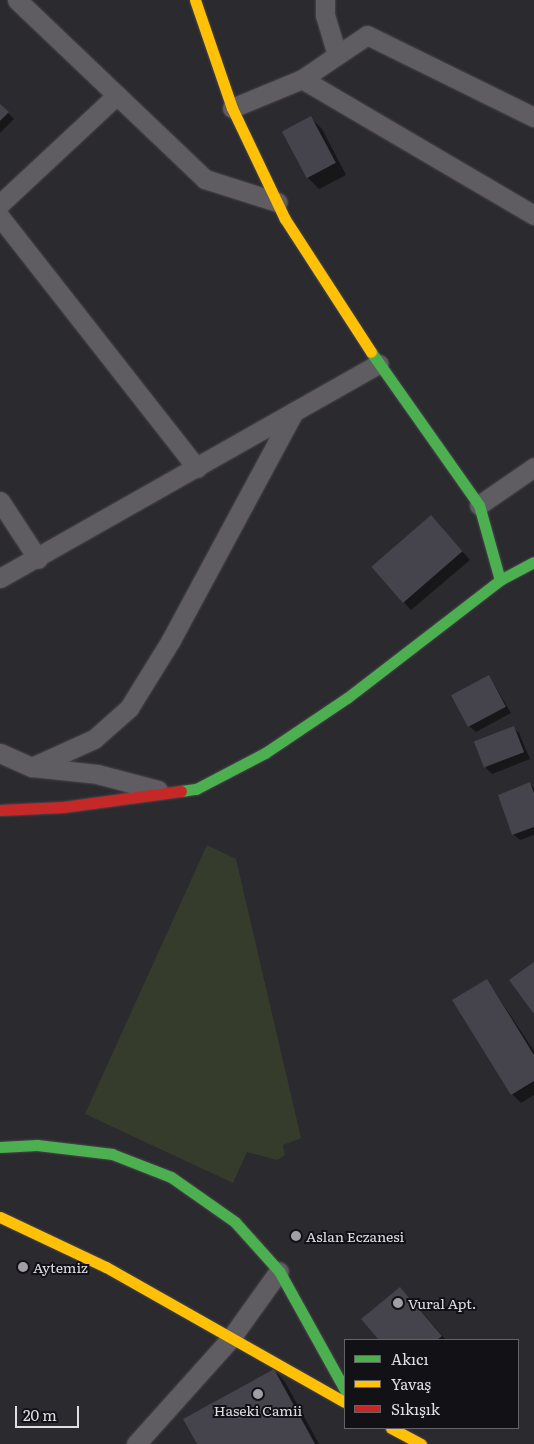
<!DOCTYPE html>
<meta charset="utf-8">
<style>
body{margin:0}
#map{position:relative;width:534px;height:1444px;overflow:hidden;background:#2b2a2f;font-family:Literata,serif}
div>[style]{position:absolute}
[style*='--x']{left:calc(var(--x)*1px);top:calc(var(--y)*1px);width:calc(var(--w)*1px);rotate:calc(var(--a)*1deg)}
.green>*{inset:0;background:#353c2c}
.shadow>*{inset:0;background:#0007}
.building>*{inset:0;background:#45434c;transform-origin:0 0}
.roads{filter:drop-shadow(0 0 1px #49474c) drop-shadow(0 0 1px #49474c)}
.street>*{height:19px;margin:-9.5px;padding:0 9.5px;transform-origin:9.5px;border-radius:9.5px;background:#5f5d62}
.fast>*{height:11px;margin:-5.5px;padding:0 5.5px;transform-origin:5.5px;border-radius:5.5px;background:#4caf50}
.slow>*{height:11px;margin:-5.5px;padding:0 5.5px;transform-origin:5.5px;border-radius:5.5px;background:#ffc107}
.jam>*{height:11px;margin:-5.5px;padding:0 5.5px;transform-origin:5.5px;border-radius:5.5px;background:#c62828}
.dots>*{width:14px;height:14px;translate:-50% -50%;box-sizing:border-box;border:2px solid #121116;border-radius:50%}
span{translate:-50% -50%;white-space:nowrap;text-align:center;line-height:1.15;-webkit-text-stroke:4px #121116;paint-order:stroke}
.poi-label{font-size:14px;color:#e0dee5}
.left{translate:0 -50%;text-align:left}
.legend{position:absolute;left:344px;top:1339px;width:175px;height:90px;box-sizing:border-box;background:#121116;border:1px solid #646369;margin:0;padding:6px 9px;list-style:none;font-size:15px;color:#e0dee5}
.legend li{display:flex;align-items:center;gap:10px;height:25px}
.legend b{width:25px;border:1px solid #646369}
.scale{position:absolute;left:15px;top:1406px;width:64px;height:22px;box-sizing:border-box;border:2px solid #e0dee5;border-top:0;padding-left:6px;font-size:15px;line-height:18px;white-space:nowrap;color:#e0dee5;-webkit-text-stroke:4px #121116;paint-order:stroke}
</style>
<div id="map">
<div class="green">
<div style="clip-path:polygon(207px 845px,236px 859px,301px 1138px,283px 1145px,285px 1155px,277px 1160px,247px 1152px,233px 1183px,85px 1114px)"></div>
</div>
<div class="shadow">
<div style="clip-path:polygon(0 105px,14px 119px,0 133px)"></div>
<div style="clip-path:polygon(311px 118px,322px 129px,346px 175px,319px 189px,308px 178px,284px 132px)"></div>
<div style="clip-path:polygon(440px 526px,470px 560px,411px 610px,373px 567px)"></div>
<div style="clip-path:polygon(489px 676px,511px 713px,476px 732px,469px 726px)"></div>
<div style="clip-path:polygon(513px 727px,519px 733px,530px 759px,492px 774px,486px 768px)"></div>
<div style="clip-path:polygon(530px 784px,534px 788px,534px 835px,520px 840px,513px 834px)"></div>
<div style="clip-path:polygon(487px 980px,534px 1051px,534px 1095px,521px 1103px,512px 1094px)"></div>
<div style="clip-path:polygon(400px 1288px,409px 1297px,446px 1340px,381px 1340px,363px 1319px)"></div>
<div style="clip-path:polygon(274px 1370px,285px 1382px,319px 1444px,198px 1444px)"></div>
</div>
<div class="building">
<div style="clip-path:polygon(0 104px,9px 112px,0 121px)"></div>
<div style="left:311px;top:116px;width:53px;height:33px;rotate:62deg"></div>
<div style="left:431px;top:515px;width:48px;height:79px;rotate:49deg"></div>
<div style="left:489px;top:675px;width:36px;height:43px;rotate:62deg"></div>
<div style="left:514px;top:726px;width:28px;height:43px;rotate:69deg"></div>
<div style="clip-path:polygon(530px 782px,534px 793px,534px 827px,512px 835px,498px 795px)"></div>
<div style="clip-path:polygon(534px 962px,534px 1014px,509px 980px)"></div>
<div style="clip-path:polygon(487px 979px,534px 1055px,534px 1081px,511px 1095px,452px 1000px)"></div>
<div style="clip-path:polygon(400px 1287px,442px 1336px,437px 1340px,379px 1340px,361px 1319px)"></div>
<div style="clip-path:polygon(274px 1369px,315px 1444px,197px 1444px,183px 1419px)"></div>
</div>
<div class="roads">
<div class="street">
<div style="--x:17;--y:0;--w:260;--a:43.6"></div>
<div style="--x:205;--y:179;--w:76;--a:17.7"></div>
<div style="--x:325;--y:0;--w:15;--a:90"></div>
<div style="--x:325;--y:15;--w:42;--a:73.3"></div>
<div style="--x:302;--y:79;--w:269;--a:30.4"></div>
<div style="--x:232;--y:108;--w:76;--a:-22.5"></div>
<div style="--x:302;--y:79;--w:78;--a:-34.1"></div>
<div style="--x:367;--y:35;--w:186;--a:26.2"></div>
<div style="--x:0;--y:204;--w:160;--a:-43"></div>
<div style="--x:0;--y:217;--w:319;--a:51.9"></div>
<div style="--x:0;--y:501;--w:69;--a:56.8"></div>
<div style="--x:479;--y:505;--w:67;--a:-34.6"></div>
<div style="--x:0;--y:578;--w:435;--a:-29.5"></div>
<div style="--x:0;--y:753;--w:35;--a:24"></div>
<div style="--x:32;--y:767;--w:65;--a:6.1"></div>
<div style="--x:97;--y:774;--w:63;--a:14.7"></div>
<div style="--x:32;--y:767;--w:68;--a:-24.3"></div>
<div style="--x:94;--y:739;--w:47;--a:-41.5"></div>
<div style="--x:129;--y:708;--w:80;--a:-58.3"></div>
<div style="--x:171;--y:640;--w:259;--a:-61.7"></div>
<div style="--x:136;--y:1444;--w:142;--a:-48.1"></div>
<div style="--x:231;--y:1338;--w:82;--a:-54.4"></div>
</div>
<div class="fast">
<div style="--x:371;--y:352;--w:187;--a:54.8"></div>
<div style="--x:479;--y:505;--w:78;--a:74.4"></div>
<div style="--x:181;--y:791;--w:15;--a:-8"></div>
<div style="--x:196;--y:789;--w:78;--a:-27.6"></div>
<div style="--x:265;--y:753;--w:99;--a:-33.9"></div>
<div style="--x:347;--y:698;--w:193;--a:-37.6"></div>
<div style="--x:500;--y:580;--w:38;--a:-28"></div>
<div style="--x:0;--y:1147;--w:37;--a:-3"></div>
<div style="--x:37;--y:1145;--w:76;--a:6.8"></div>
<div style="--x:112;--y:1154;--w:63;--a:21.3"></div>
<div style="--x:171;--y:1177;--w:78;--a:35.1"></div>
<div style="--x:235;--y:1222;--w:66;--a:48.1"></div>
<div style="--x:279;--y:1271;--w:136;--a:61"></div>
</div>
<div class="slow">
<div style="--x:195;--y:0;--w:114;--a:71.1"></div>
<div style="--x:232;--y:108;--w:123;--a:64.5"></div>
<div style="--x:285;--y:219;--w:158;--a:57.1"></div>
<div style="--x:0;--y:1217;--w:117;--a:25.3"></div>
<div style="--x:106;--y:1267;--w:274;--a:29.5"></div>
<div style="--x:391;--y:1428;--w:34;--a:28"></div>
</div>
<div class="jam">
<div style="--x:0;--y:810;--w:63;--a:-2.7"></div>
<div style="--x:63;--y:807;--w:119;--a:-7.7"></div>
</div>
</div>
<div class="dots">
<div style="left:296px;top:1236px;background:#a19fa5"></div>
<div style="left:23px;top:1267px;background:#a19fa5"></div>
<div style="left:398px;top:1303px;background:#a19fa5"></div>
<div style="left:258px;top:1394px;background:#a19fa5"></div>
</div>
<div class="poi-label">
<span class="left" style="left:306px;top:1236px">Aslan Eczanesi</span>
<span class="left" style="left:33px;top:1267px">Aytemiz</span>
<span class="left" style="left:408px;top:1303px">Vural Apt.</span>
<span style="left:258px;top:1410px">Haseki Camii</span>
</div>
<ul class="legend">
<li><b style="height:6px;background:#4caf50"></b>Akıcı</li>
<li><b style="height:6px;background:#ffc107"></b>Yavaş</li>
<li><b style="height:6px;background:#c62828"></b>Sıkışık</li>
</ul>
<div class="scale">20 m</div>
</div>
